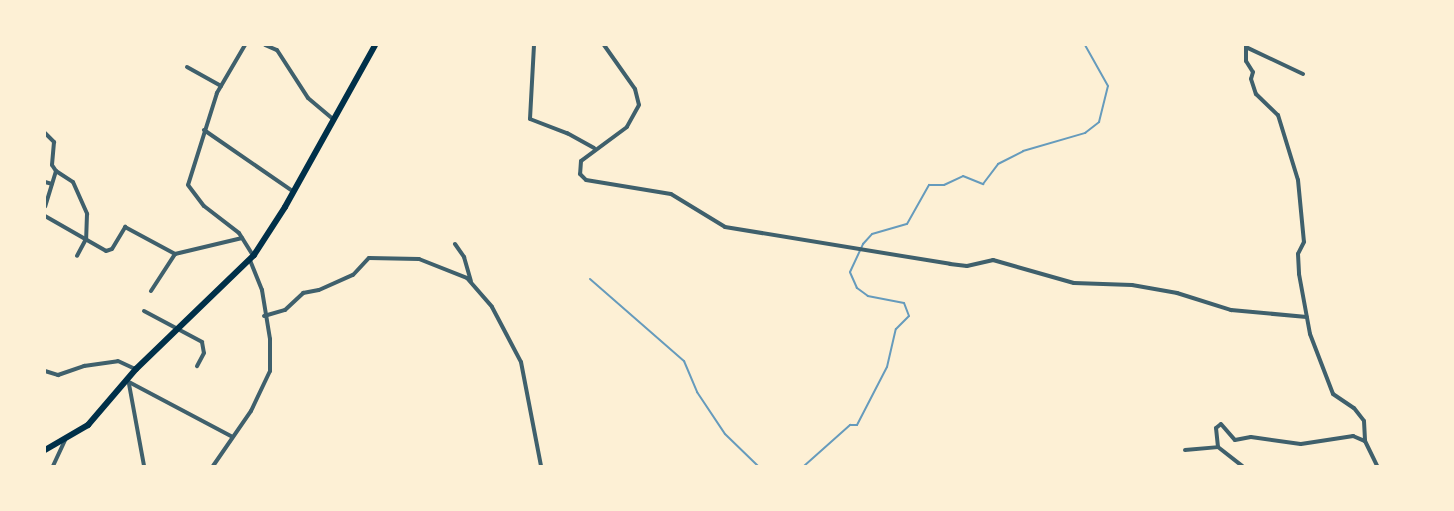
<!DOCTYPE html>
<style>
body{margin:0}
#map{position:relative;width:1454px;height:511px;overflow:hidden;background:#fdf0d5;font-family:"Golos Text",sans-serif}
div>[style]{position:absolute}
[style*='--x']{left:calc(var(--x)*1px);top:calc(var(--y)*1px);width:calc(var(--w)*1px);rotate:calc(var(--a)*1deg)}
.stream>*{height:2px;margin:-1px;padding:0 1px;transform-origin:1px;border-radius:1px;background:#669bbc}
.minor>*{height:4px;margin:-2px;padding:0 2px;transform-origin:2px;border-radius:2px;background:#3f606c}
.secondary>*{height:6px;margin:-3px;padding:0 3px;transform-origin:3px;border-radius:3px;background:#003049}
span{translate:-50% -50%;white-space:nowrap;text-align:center;line-height:1.15;-webkit-text-stroke:6px #fdf0d5;paint-order:stroke}
.frame{position:absolute;inset:0;border:46px solid #fdf0d5;pointer-events:none}
</style>
<div id="map">
<div class="stream">
<div style="--x:590;--y:279;--w:125;--a:41.1"></div>
<div style="--x:684;--y:361;--w:34;--a:67"></div>
<div style="--x:697;--y:392;--w:50;--a:56.3"></div>
<div style="--x:725;--y:434;--w:46;--a:44.1"></div>
<div style="--x:804;--y:466;--w:62;--a:-41.7"></div>
<div style="--x:850;--y:425;--w:7;--a:0"></div>
<div style="--x:857;--y:425;--w:65;--a:-62.7"></div>
<div style="--x:887;--y:367;--w:39;--a:-77"></div>
<div style="--x:896;--y:329;--w:18;--a:-45"></div>
<div style="--x:909;--y:316;--w:14;--a:-111"></div>
<div style="--x:904;--y:303;--w:37;--a:-169"></div>
<div style="--x:868;--y:296;--w:14;--a:-144"></div>
<div style="--x:857;--y:288;--w:17;--a:-114"></div>
<div style="--x:850;--y:272;--w:31;--a:-65"></div>
<div style="--x:863;--y:244;--w:13;--a:-48"></div>
<div style="--x:872;--y:234;--w:36;--a:-16"></div>
<div style="--x:907;--y:224;--w:45;--a:-60.6"></div>
<div style="--x:929;--y:185;--w:15;--a:0"></div>
<div style="--x:944;--y:185;--w:21;--a:-25"></div>
<div style="--x:963;--y:176;--w:22;--a:22"></div>
<div style="--x:983;--y:184;--w:25;--a:-53"></div>
<div style="--x:998;--y:164;--w:28;--a:-27"></div>
<div style="--x:1023;--y:151;--w:65;--a:-16.2"></div>
<div style="--x:1085;--y:133;--w:18;--a:-38"></div>
<div style="--x:1099;--y:122;--w:37;--a:-76"></div>
<div style="--x:1108;--y:86;--w:47;--a:-119.3"></div>
</div>
<div class="minor">
<div style="--x:245;--y:45;--w:56;--a:120.3"></div>
<div style="--x:217;--y:93;--w:96;--a:107.5"></div>
<div style="--x:188;--y:185;--w:26;--a:53"></div>
<div style="--x:204;--y:206;--w:44;--a:37.6"></div>
<div style="--x:239;--y:233;--w:26;--a:58"></div>
<div style="--x:265;--y:45;--w:13;--a:23"></div>
<div style="--x:277;--y:50;--w:57;--a:57.1"></div>
<div style="--x:308;--y:98;--w:31;--a:40"></div>
<div style="--x:534;--y:45;--w:74;--a:93.1"></div>
<div style="--x:530;--y:119;--w:40;--a:21"></div>
<div style="--x:567;--y:133;--w:31;--a:29"></div>
<div style="--x:604;--y:45;--w:54;--a:54.8"></div>
<div style="--x:635;--y:89;--w:16;--a:76"></div>
<div style="--x:639;--y:105;--w:25;--a:119"></div>
<div style="--x:627;--y:127;--w:57;--a:143.5"></div>
<div style="--x:581;--y:161;--w:13;--a:94"></div>
<div style="--x:580;--y:174;--w:8;--a:45"></div>
<div style="--x:586;--y:180;--w:86;--a:9.4"></div>
<div style="--x:671;--y:194;--w:63;--a:31.4"></div>
<div style="--x:725;--y:227;--w:228;--a:9.3"></div>
<div style="--x:950;--y:264;--w:17;--a:7"></div>
<div style="--x:967;--y:266;--w:27;--a:-13"></div>
<div style="--x:993;--y:260;--w:84;--a:15.9"></div>
<div style="--x:1074;--y:283;--w:58;--a:2"></div>
<div style="--x:1132;--y:285;--w:46;--a:10.1"></div>
<div style="--x:1177;--y:293;--w:57;--a:17.5"></div>
<div style="--x:1231;--y:310;--w:76;--a:5.3"></div>
<div style="--x:187;--y:67;--w:39;--a:29"></div>
<div style="--x:1303;--y:74;--w:63;--a:-154.7"></div>
<div style="--x:1246;--y:47;--w:14;--a:90"></div>
<div style="--x:1246;--y:61;--w:13;--a:58"></div>
<div style="--x:1253;--y:72;--w:7;--a:106"></div>
<div style="--x:1251;--y:79;--w:16;--a:72"></div>
<div style="--x:1256;--y:94;--w:30;--a:44"></div>
<div style="--x:1278;--y:115;--w:68;--a:72.9"></div>
<div style="--x:1298;--y:180;--w:62;--a:84.5"></div>
<div style="--x:1304;--y:242;--w:13;--a:117"></div>
<div style="--x:1298;--y:254;--w:20;--a:87"></div>
<div style="--x:1299;--y:274;--w:61;--a:79.6"></div>
<div style="--x:1310;--y:334;--w:64;--a:69"></div>
<div style="--x:1333;--y:394;--w:25;--a:34"></div>
<div style="--x:1354;--y:408;--w:16;--a:52"></div>
<div style="--x:1364;--y:421;--w:20;--a:87"></div>
<div style="--x:204;--y:130;--w:109;--a:34.6"></div>
<div style="--x:45;--y:133;--w:13;--a:45"></div>
<div style="--x:54;--y:142;--w:23;--a:95"></div>
<div style="--x:52;--y:165;--w:7;--a:56"></div>
<div style="--x:56;--y:171;--w:37;--a:107"></div>
<div style="--x:56;--y:171;--w:20;--a:33"></div>
<div style="--x:73;--y:182;--w:35;--a:66"></div>
<div style="--x:87;--y:214;--w:25;--a:92"></div>
<div style="--x:86;--y:239;--w:19;--a:118"></div>
<div style="--x:45;--y:182;--w:7;--a:16"></div>
<div style="--x:45;--y:216;--w:70;--a:29.8"></div>
<div style="--x:106;--y:251;--w:6;--a:-18"></div>
<div style="--x:112;--y:249;--w:26;--a:-59"></div>
<div style="--x:125;--y:227;--w:57;--a:28.4"></div>
<div style="--x:175;--y:254;--w:69;--a:-13.4"></div>
<div style="--x:455;--y:244;--w:16;--a:55"></div>
<div style="--x:464;--y:257;--w:25;--a:74"></div>
<div style="--x:151;--y:291;--w:44;--a:-57"></div>
<div style="--x:144;--y:311;--w:66;--a:28.1"></div>
<div style="--x:202;--y:342;--w:11;--a:80"></div>
<div style="--x:204;--y:353;--w:15;--a:118"></div>
<div style="--x:264;--y:316;--w:22;--a:-16"></div>
<div style="--x:285;--y:310;--w:25;--a:-43"></div>
<div style="--x:303;--y:293;--w:16;--a:-11"></div>
<div style="--x:319;--y:290;--w:37;--a:-24"></div>
<div style="--x:353;--y:275;--w:23;--a:-47"></div>
<div style="--x:369;--y:258;--w:50;--a:1.1"></div>
<div style="--x:419;--y:259;--w:52;--a:21.6"></div>
<div style="--x:467;--y:278;--w:38;--a:49"></div>
<div style="--x:492;--y:307;--w:62;--a:62.2"></div>
<div style="--x:521;--y:362;--w:106;--a:79.1"></div>
<div style="--x:45;--y:371;--w:14;--a:17"></div>
<div style="--x:58;--y:375;--w:28;--a:-19"></div>
<div style="--x:84;--y:366;--w:34;--a:-8"></div>
<div style="--x:118;--y:361;--w:19;--a:25"></div>
<div style="--x:127;--y:381;--w:118;--a:27.9"></div>
<div style="--x:129;--y:384;--w:83;--a:79.6"></div>
<div style="--x:1218;--y:447;--w:19;--a:-96"></div>
<div style="--x:1216;--y:428;--w:6;--a:-39"></div>
<div style="--x:1221;--y:424;--w:21;--a:49"></div>
<div style="--x:1235;--y:440;--w:16;--a:-11"></div>
<div style="--x:1251;--y:437;--w:50;--a:8"></div>
<div style="--x:1301;--y:444;--w:53;--a:-8.7"></div>
<div style="--x:1353;--y:436;--w:13;--a:23"></div>
<div style="--x:1365;--y:441;--w:28;--a:64"></div>
<div style="--x:1185;--y:450;--w:33;--a:-5"></div>
<div style="--x:1218;--y:447;--w:31;--a:38"></div>
<div style="--x:53;--y:466;--w:29;--a:-65"></div>
<div style="--x:213;--y:466;--w:67;--a:-55.4"></div>
<div style="--x:251;--y:411;--w:44;--a:-64.6"></div>
<div style="--x:270;--y:371;--w:32;--a:-90"></div>
<div style="--x:270;--y:339;--w:50;--a:-99.3"></div>
<div style="--x:262;--y:290;--w:32;--a:-112"></div>
</div>
<div class="secondary">
<div style="--x:45;--y:450;--w:50;--a:-30.2"></div>
<div style="--x:88;--y:425;--w:74;--a:-49.4"></div>
<div style="--x:136;--y:369;--w:164;--a:-44"></div>
<div style="--x:254;--y:255;--w:57;--a:-57.1"></div>
<div style="--x:285;--y:207;--w:185;--a:-60.9"></div>
</div>
<div class="frame"></div>
</div>
